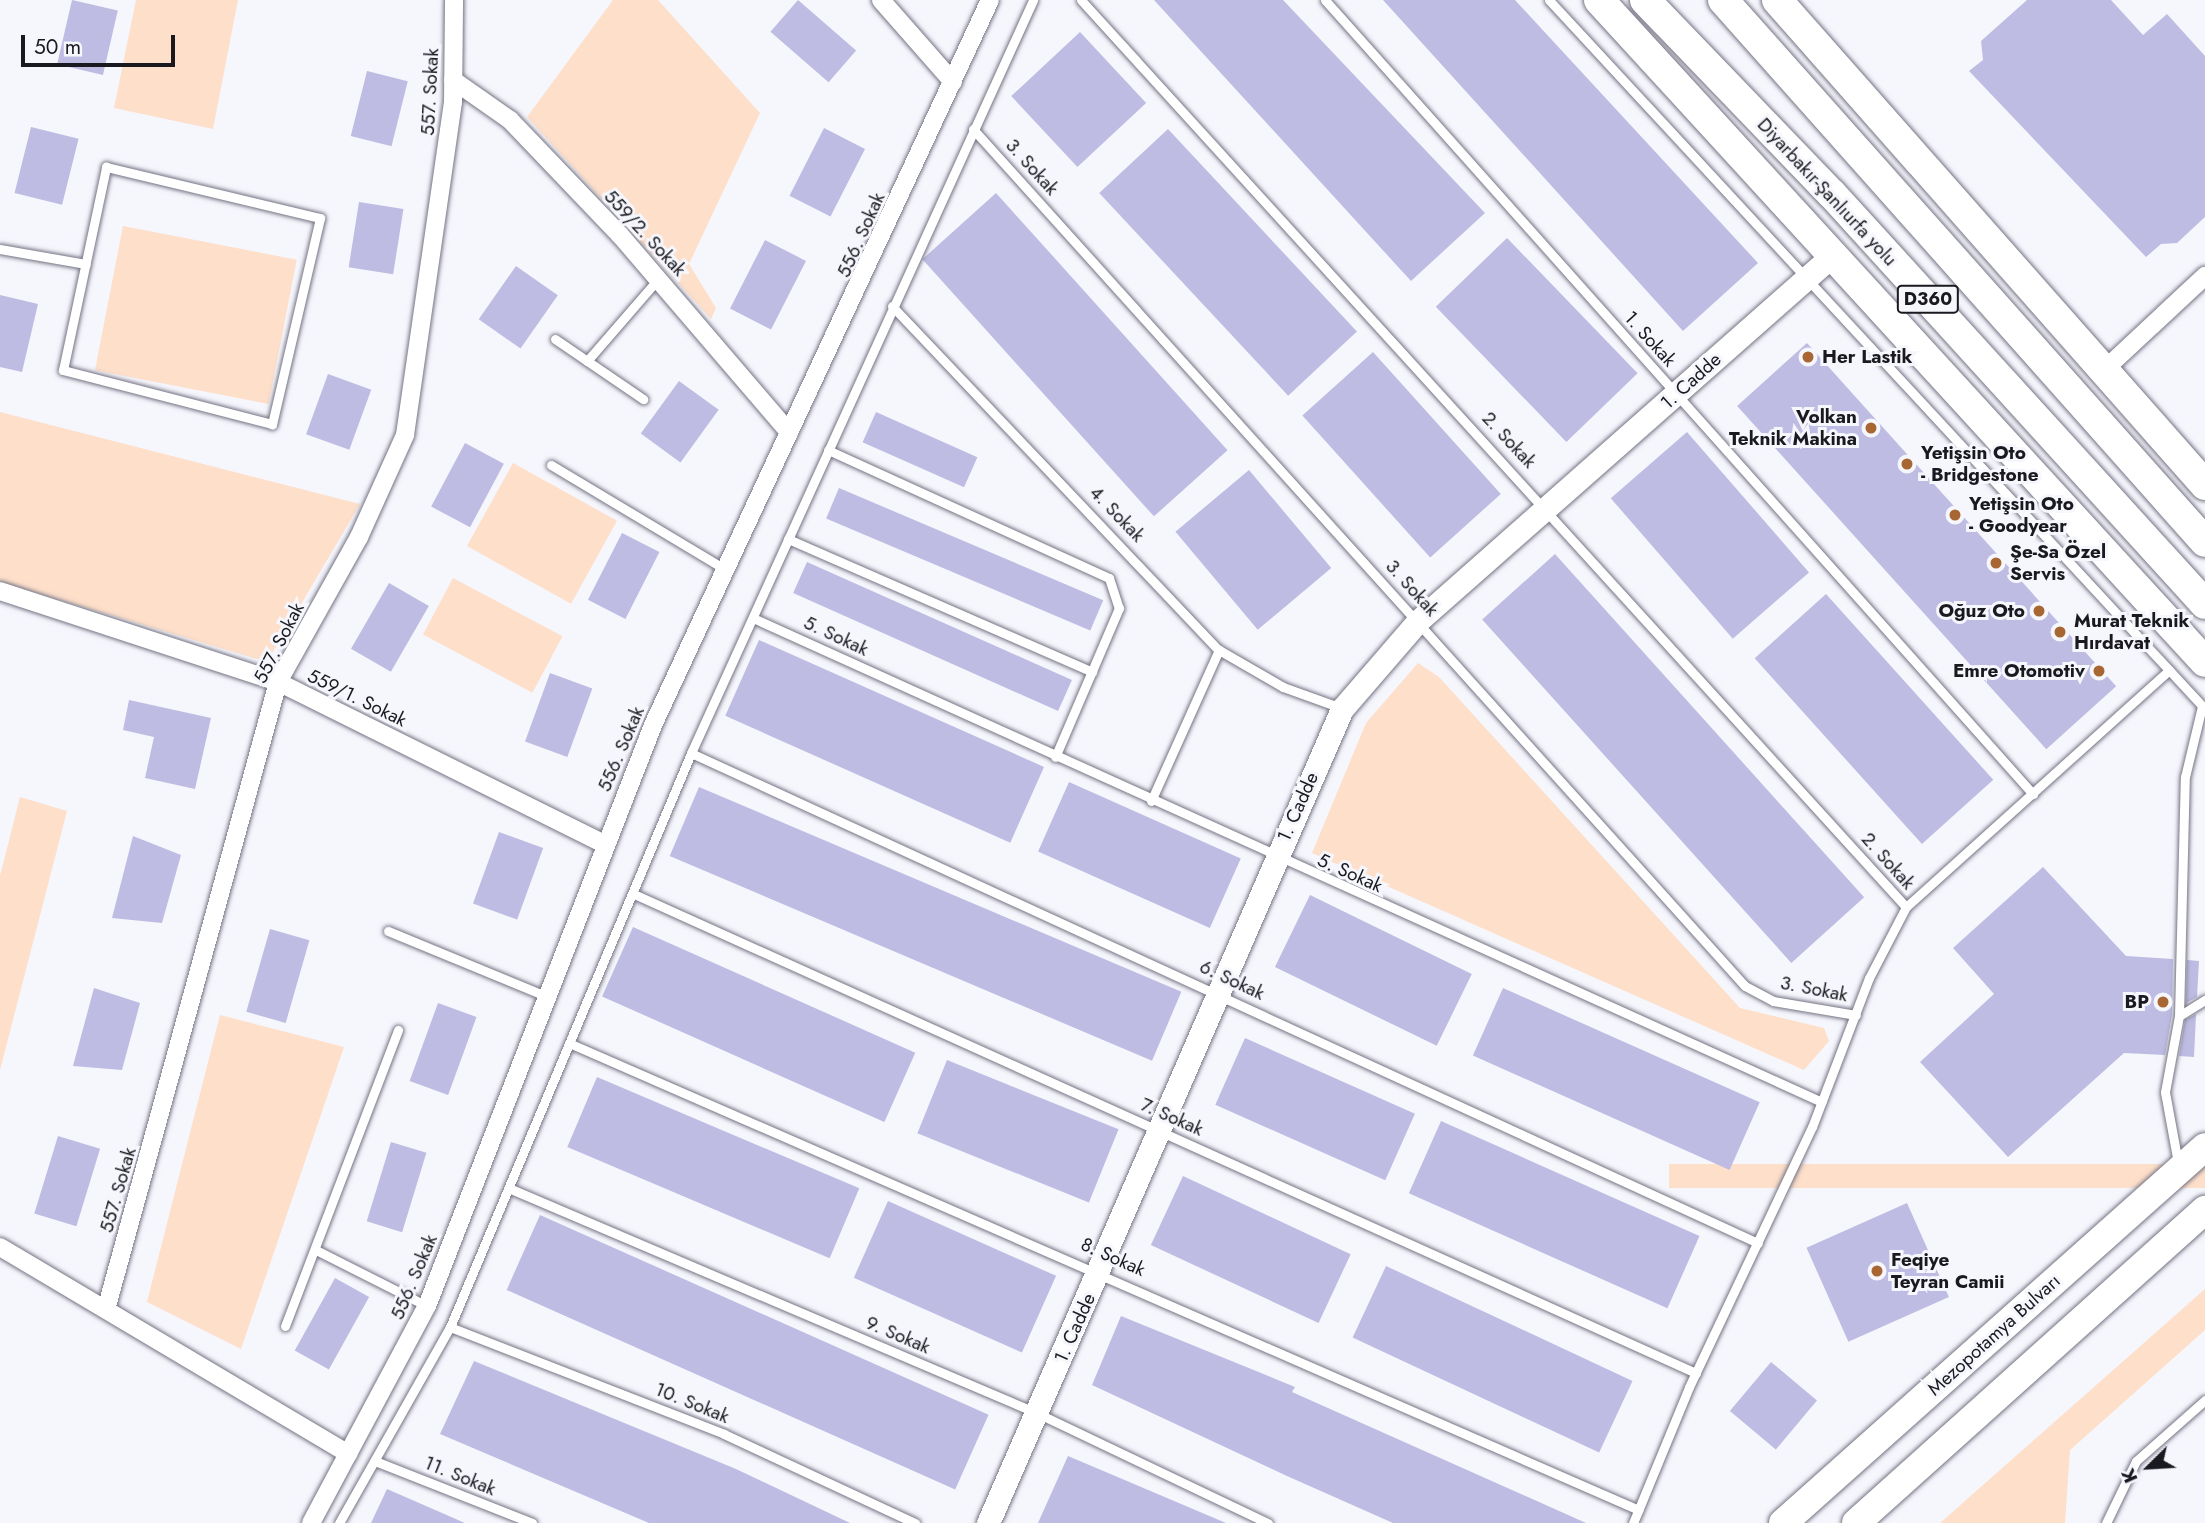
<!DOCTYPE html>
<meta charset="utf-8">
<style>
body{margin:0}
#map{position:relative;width:2205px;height:1523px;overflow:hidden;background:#f6f6fd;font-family:Jost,sans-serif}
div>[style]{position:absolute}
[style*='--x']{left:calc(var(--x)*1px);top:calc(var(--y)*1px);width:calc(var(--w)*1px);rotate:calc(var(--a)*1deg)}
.green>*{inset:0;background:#fddfca;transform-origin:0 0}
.building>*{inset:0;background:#bebce2;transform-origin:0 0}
.roads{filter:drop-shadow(0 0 2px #747383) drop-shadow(0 0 2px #747383)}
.service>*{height:9px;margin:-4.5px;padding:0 4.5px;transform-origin:4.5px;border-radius:4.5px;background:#fff}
.minor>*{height:18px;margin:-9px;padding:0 9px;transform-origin:9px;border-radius:9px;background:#fff}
.tertiary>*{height:23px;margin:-11.5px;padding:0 11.5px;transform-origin:11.5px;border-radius:11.5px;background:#fff}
.primary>*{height:28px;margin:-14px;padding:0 14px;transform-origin:14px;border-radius:14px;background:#fff}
.trunk>*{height:30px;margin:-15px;padding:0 15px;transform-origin:15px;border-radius:15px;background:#fff}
.dots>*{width:19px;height:19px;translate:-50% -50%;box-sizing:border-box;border:4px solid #f6f6fd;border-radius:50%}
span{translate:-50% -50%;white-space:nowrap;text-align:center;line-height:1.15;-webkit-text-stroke:6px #f6f6fd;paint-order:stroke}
.shield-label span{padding:2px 5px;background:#f6f6fd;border:2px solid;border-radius:5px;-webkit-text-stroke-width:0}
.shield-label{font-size:18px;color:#19191f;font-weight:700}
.street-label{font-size:19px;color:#19191f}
.poi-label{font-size:19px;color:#19191f;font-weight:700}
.left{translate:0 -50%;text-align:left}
.right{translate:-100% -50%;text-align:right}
.north{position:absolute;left:2114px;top:1432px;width:70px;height:70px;-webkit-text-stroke:5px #f6f6fd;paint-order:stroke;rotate:246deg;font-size:19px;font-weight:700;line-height:28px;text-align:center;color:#19191f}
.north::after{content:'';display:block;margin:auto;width:24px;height:32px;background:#19191f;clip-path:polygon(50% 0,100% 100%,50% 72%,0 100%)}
.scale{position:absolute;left:21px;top:35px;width:154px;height:32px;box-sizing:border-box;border:4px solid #19191f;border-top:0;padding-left:9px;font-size:21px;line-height:24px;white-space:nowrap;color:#19191f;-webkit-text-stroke:5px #f6f6fd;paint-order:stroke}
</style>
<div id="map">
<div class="green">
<div style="clip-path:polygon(136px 0,238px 0,213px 129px,114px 108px)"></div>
<div style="clip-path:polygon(613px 0,658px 0,760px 113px,689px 264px,716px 308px,711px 319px,527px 117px)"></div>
<div style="left:123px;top:226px;width:177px;height:147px;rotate:11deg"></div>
<div style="clip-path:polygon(0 412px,360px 504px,267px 662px,0 582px)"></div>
<div style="left:513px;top:463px;width:119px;height:95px;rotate:29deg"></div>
<div style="left:453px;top:578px;width:124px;height:64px;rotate:28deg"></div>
<div style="clip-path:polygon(1418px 663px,1439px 677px,1740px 1008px,1824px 1028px,1829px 1041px,1804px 1070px,1312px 853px,1366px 723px)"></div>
<div style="clip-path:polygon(20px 797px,67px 811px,0 1070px,0 876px)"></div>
<div style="clip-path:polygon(220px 1015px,344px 1047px,241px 1349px,147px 1302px)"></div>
<div style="left:2205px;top:1164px;width:24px;height:536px;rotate:90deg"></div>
<div style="clip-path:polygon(2205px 1289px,2205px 1330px,2070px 1450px,2065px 1523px,1940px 1523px)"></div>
</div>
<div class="building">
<div style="left:72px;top:0;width:47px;height:66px;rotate:13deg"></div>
<div style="left:798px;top:0;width:77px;height:42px;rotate:41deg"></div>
<div style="clip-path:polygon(1154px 0,1283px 0,1485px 213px,1411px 281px)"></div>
<div style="clip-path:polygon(1383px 0,1515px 0,1758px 263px,1683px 331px)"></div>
<div style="clip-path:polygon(2027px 0,2111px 0,2143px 35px,2167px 14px,2205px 56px,2205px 217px,2177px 243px,2161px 244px,2146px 257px,1969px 71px,1983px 60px,1981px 41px)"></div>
<div style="left:1080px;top:32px;width:97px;height:94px;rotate:47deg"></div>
<div style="left:367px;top:71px;width:42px;height:67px;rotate:14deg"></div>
<div style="left:31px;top:127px;width:49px;height:68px;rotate:14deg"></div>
<div style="left:824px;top:128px;width:46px;height:76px;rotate:27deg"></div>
<div style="left:1168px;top:129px;width:277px;height:94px;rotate:47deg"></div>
<div style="left:996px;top:193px;width:346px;height:99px;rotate:48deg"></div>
<div style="left:359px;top:202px;width:45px;height:66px;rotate:9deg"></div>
<div style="left:1507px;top:238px;width:188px;height:99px;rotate:46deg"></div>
<div style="left:765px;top:240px;width:46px;height:77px;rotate:27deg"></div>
<div style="left:516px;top:266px;width:51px;height:65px;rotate:35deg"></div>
<div style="clip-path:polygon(0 295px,38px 304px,22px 372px,0 367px)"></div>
<div style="left:1807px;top:343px;width:462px;height:94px;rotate:48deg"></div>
<div style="left:1373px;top:352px;width:191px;height:95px;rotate:48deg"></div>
<div style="left:328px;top:374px;width:46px;height:64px;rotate:20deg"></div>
<div style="left:679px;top:381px;width:49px;height:65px;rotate:36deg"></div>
<div style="left:876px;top:412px;width:111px;height:33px;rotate:24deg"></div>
<div style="left:1687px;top:432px;width:186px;height:101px;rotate:49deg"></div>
<div style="left:465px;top:443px;width:44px;height:72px;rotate:28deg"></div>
<div style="left:1249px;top:470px;width:128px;height:96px;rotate:50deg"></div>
<div style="left:839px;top:488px;width:287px;height:33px;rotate:23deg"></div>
<div style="left:622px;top:533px;width:42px;height:75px;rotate:27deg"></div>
<div style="left:1555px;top:554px;width:462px;height:98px;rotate:48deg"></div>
<div style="left:807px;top:562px;width:290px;height:34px;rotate:24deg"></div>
<div style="left:389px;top:583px;width:46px;height:76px;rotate:30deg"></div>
<div style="left:1826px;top:594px;width:250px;height:96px;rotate:48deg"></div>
<div style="left:759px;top:640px;width:312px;height:83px;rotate:24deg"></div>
<div style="left:550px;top:673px;width:45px;height:73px;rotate:20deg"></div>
<div style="clip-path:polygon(129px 700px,211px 718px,195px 789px,145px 778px,154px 737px,123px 730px)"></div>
<div style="left:1069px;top:782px;width:188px;height:76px;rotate:24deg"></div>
<div style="left:699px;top:787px;width:524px;height:75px;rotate:23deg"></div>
<div style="left:499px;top:832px;width:47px;height:76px;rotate:20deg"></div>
<div style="clip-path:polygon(133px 836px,181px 855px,162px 923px,112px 918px)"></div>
<div style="clip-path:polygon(2043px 867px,2126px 956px,2173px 959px,2172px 1015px,2165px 1055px,2124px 1053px,2008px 1157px,1920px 1062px,1994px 994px,1953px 948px)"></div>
<div style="left:1310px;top:895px;width:180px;height:80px;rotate:26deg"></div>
<div style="left:633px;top:927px;width:309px;height:76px;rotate:24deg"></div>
<div style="left:270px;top:929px;width:41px;height:86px;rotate:16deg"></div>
<div style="clip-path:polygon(2187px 960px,2199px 961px,2197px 997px,2186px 1003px)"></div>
<div style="clip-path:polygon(94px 988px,140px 1003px,122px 1070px,73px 1066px)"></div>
<div style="left:1503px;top:988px;width:281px;height:74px;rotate:24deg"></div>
<div style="left:438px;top:1003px;width:41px;height:83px;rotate:20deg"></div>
<div style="clip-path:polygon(2196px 1014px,2194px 1057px,2179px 1056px,2185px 1020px)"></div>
<div style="left:1245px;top:1038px;width:186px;height:73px;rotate:24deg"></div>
<div style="left:947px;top:1060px;width:185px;height:79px;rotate:22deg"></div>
<div style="left:597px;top:1077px;width:285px;height:76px;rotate:23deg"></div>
<div style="left:1441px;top:1121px;width:283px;height:79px;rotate:24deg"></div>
<div style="left:58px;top:1136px;width:44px;height:81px;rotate:17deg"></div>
<div style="left:391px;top:1142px;width:37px;height:83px;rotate:17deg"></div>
<div style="left:1183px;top:1176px;width:185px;height:76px;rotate:25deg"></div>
<div style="left:888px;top:1201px;width:184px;height:84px;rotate:24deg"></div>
<div style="left:1907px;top:1203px;width:103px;height:110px;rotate:66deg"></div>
<div style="left:540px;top:1215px;width:491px;height:82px;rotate:24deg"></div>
<div style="left:1386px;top:1266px;width:272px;height:79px;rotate:25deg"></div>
<div style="left:335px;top:1278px;width:39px;height:83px;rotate:29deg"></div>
<div style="clip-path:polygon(1121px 1316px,1295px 1387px,1292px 1392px,1586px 1523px,1393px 1523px,1287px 1476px,1092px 1385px)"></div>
<div style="clip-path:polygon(474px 1361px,736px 1469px,850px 1523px,649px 1523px,440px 1434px)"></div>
<div style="left:1771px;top:1362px;width:60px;height:64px;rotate:40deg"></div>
<div style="clip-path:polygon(1068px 1456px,1226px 1523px,1038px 1523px)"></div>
<div style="clip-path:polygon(387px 1489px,465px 1523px,371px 1523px)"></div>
</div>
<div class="roads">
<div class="service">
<div style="--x:1081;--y:0;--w:1226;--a:47.71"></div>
<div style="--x:1325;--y:0;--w:1064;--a:48.28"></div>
<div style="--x:1549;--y:0;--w:966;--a:47.22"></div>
<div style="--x:973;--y:129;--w:1153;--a:47.99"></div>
<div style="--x:1745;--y:986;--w:32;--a:28"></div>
<div style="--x:1773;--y:1001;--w:84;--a:9.6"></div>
<div style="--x:106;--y:167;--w:220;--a:13.4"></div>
<div style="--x:320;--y:218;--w:212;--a:103.1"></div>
<div style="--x:272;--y:424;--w:216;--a:-165.5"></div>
<div style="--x:63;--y:370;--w:208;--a:-78"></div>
<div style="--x:0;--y:249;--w:87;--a:9.9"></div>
<div style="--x:892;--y:306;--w:475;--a:46.5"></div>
<div style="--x:1219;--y:650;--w:74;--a:30"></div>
<div style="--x:1283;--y:687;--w:62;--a:19.9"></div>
<div style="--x:555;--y:339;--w:107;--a:34.3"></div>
<div style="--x:587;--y:361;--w:110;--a:-49.1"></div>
<div style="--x:828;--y:450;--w:309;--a:24.5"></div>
<div style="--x:1109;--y:578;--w:32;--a:72"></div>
<div style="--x:1119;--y:608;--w:162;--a:113.2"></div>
<div style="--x:551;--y:465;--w:203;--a:30.9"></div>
<div style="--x:788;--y:539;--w:332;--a:23.6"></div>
<div style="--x:753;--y:618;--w:1173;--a:24.36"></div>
<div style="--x:691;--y:753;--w:1174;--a:24.67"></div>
<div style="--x:1151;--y:801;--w:166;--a:-65.8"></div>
<div style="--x:634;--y:894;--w:1165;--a:24.28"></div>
<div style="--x:388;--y:931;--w:171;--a:22.4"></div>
<div style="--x:2179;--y:1016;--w:239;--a:-88.6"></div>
<div style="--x:2185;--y:777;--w:73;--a:-76.5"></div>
<div style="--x:569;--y:1043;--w:1167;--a:23.58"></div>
<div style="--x:2178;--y:1163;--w:72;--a:-100.4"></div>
<div style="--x:2165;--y:1092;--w:77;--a:-79.6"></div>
<div style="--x:2179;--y:1016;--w:31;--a:-32"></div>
<div style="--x:511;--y:1189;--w:572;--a:23.07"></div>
<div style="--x:1037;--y:1413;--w:256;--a:25.5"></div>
<div style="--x:318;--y:1251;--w:122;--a:26.8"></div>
<div style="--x:285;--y:1326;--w:317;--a:-69.1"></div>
<div style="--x:450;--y:1327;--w:294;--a:21.3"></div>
<div style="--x:724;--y:1434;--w:211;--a:25"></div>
<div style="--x:375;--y:1461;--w:169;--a:21.5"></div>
<div style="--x:339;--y:1523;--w:225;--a:-60.5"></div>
<div style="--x:450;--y:1327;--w:623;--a:-67.22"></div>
<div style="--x:691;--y:753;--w:827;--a:-65.57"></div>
<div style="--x:1633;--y:1523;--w:147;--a:-67.6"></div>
<div style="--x:1689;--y:1387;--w:288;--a:-64.7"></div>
<div style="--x:1812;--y:1127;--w:160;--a:-69.1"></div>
<div style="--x:1869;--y:978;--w:80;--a:-62.5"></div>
<div style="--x:1906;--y:907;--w:354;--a:-42"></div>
<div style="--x:2106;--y:1523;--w:69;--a:-64.2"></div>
<div style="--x:2136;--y:1461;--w:92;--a:-41.5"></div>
</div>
<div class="minor">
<div style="--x:881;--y:0;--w:109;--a:48.7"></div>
<div style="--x:453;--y:80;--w:70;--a:35.1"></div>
<div style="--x:510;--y:120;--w:159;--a:46.3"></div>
<div style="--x:620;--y:235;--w:260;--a:49.4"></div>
<div style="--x:2102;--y:372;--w:141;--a:-43"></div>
<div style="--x:0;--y:591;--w:293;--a:18.1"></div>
<div style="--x:278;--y:682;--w:364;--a:26.4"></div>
<div style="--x:0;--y:1247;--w:405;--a:30.7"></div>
<div style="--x:107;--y:1306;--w:647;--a:-74.67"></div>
<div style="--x:278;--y:682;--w:166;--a:-60.8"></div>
<div style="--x:359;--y:537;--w:112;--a:-65.7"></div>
<div style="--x:405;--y:435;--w:336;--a:-81.8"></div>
<div style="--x:453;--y:102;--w:102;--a:-89.4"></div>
<div style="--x:311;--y:1523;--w:246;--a:-61.9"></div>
<div style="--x:427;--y:1306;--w:623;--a:-68.74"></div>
<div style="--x:653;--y:725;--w:799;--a:-65.07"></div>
</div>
<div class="tertiary">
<div style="--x:988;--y:1523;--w:888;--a:-66.5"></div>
<div style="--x:1342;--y:709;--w:116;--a:-49.2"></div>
<div style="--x:1418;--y:621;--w:556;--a:-41.43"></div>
</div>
<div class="primary">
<div style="--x:1783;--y:1523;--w:565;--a:-41.7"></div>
<div style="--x:1856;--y:1523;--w:469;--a:-41.9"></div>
</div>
<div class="trunk">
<div style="--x:1599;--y:0;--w:897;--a:47.53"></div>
<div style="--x:1645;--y:0;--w:269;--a:46.1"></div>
<div style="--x:1832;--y:194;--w:554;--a:47.71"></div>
<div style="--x:1723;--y:0;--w:725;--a:48.35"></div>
<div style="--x:1777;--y:0;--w:647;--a:48.57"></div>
</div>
</div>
<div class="dots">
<div style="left:1808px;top:357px;background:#a86633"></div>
<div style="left:1871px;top:428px;background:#a86633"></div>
<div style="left:1907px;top:464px;background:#a86633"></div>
<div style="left:1955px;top:515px;background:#a86633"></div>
<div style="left:1996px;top:563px;background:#a86633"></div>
<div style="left:2039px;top:611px;background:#a86633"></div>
<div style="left:2060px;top:632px;background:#a86633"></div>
<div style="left:2099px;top:671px;background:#a86633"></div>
<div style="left:2163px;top:1002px;background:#a86633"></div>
<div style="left:1877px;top:1271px;background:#a86633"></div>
</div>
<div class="shield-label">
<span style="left:1928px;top:299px">D360</span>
</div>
<div class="street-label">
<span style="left:430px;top:92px;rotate:-87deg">557. Sokak</span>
<span style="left:1032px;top:167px;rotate:48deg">3. Sokak</span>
<span style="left:1827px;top:192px;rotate:47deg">Diyarbakır-Şanlıurfa yolu</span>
<span style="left:645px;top:233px;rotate:47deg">559/2. Sokak</span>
<span style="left:861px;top:235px;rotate:-66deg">556. Sokak</span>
<span style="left:1650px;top:339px;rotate:48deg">1. Sokak</span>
<span style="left:1691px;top:381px;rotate:-42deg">1. Cadde</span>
<span style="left:1509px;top:440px;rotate:47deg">2. Sokak</span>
<span style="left:1117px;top:514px;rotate:46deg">4. Sokak</span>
<span style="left:1412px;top:588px;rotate:48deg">3. Sokak</span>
<span style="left:836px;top:636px;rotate:25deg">5. Sokak</span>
<span style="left:279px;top:643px;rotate:-63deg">557. Sokak</span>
<span style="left:357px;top:698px;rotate:26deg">559/1. Sokak</span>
<span style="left:621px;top:749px;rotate:-67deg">556. Sokak</span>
<span style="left:1298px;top:807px;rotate:-66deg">1. Cadde</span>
<span style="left:1888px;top:861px;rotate:48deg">2. Sokak</span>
<span style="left:1350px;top:873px;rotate:24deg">5. Sokak</span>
<span style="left:1232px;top:980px;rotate:25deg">6. Sokak</span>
<span style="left:1814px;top:989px;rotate:11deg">3. Sokak</span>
<span style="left:1172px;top:1117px;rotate:24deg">7. Sokak</span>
<span style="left:118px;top:1190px;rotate:-74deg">557. Sokak</span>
<span style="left:1113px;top:1257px;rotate:24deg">8. Sokak</span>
<span style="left:414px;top:1277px;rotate:-67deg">556. Sokak</span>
<span style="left:1075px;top:1328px;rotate:-66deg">1. Cadde</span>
<span style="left:898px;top:1335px;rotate:23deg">9. Sokak</span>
<span style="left:1994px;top:1335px;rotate:-42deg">Mezopotamya Bulvarı</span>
<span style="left:692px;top:1403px;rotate:22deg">10. Sokak</span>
<span style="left:460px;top:1476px;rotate:22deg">11. Sokak</span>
</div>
<div class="poi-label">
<span class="left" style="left:1822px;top:357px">Her Lastik</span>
<span class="right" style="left:1857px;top:428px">Volkan<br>Teknik Makina</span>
<span class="left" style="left:1921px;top:464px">Yetişsin Oto<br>- Bridgestone</span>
<span class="left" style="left:1969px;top:515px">Yetişsin Oto<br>- Goodyear</span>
<span class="left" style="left:2010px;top:563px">Şe-Sa Özel<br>Servis</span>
<span class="right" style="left:2025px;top:611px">Oğuz Oto</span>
<span class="left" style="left:2074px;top:632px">Murat Teknik<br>Hırdavat</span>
<span class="right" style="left:2085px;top:671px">Emre Otomotiv</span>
<span class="right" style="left:2149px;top:1002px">BP</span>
<span class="left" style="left:1891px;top:1271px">Feqiye<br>Teyran Camii</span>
</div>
<div class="north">K</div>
<div class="scale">50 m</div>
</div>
